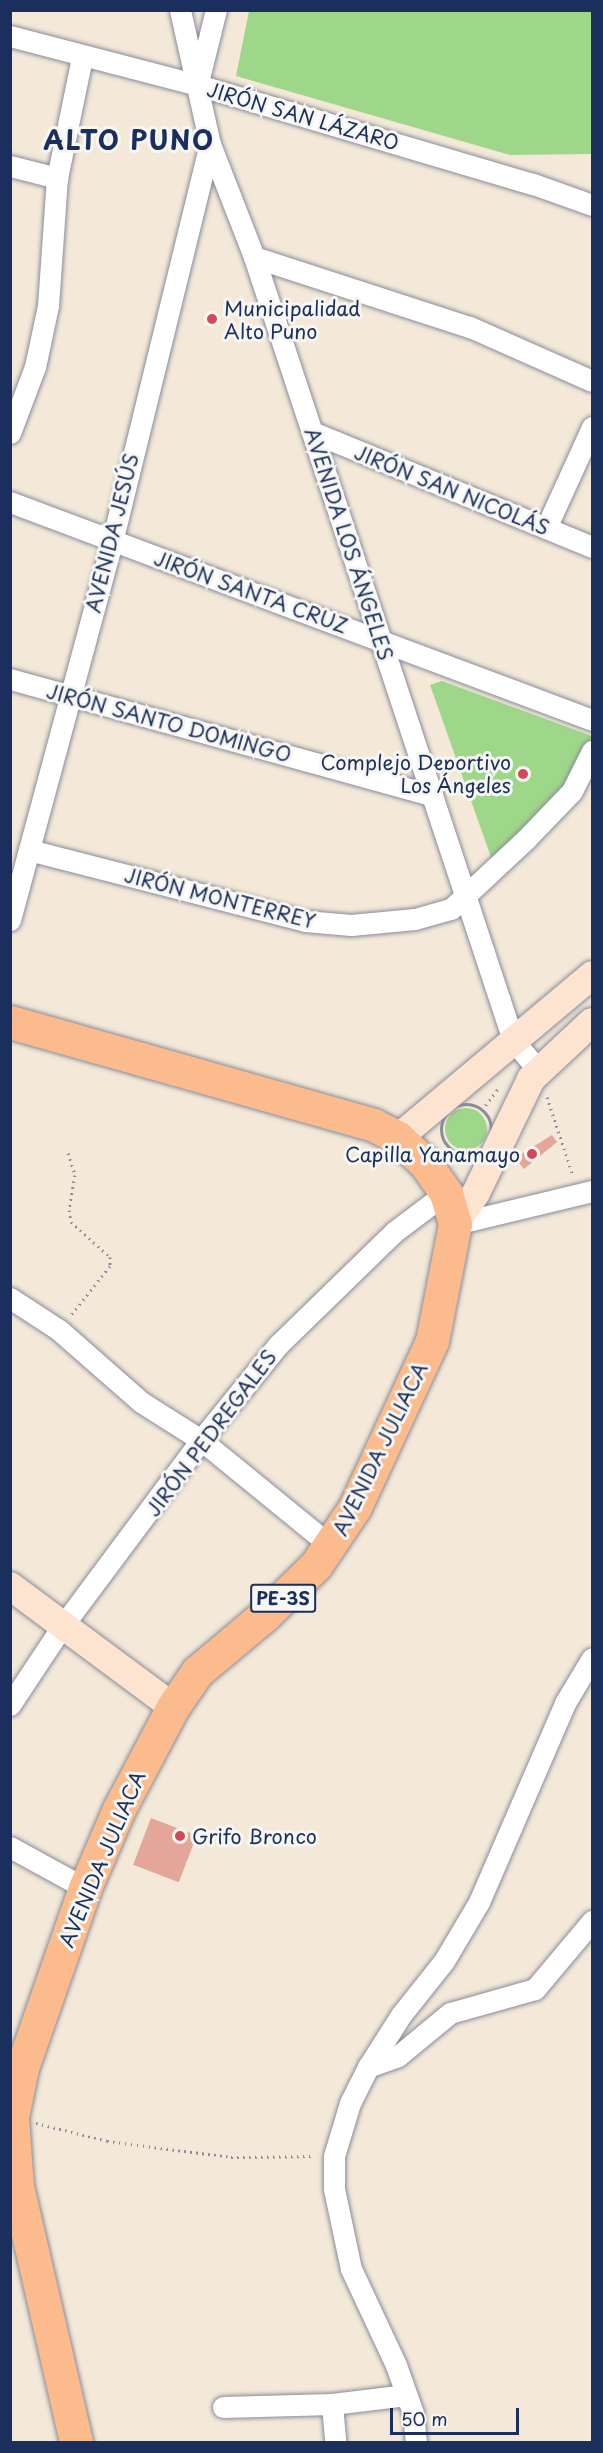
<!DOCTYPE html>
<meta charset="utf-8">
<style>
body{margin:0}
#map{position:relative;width:603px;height:2453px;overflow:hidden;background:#f4e9d8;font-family:"Playpen Sans",sans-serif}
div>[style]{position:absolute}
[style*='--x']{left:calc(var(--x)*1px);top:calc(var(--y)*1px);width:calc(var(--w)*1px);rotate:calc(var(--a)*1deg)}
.green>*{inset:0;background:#9fd78a}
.round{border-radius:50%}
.building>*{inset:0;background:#e3a699;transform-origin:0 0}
.path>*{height:3px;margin-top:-1.5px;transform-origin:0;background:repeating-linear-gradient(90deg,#888c9b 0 1.5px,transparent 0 6px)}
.path>.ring{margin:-1.5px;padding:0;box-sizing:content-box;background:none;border:3px solid #888c9b;border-radius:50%}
.roads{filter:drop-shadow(0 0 2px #888c9b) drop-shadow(0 0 2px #888c9b)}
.street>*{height:21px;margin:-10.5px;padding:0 10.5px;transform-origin:10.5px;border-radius:10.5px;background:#fff}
.secondary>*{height:28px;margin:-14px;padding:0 14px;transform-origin:14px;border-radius:14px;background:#fde4d1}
.highway>*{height:33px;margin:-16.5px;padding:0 16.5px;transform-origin:16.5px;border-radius:16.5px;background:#fbbb8d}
.dots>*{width:16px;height:16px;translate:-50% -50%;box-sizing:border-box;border:3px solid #f6f6f2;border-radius:50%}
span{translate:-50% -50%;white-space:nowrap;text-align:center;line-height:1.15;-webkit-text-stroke:6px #f6f6f2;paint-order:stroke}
.shield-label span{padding:2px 4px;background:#f6f6f2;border:2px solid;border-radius:4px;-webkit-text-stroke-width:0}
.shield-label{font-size:18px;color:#1b2f5e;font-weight:700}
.street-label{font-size:20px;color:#1b2f5e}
.poi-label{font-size:20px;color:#1b2f5e}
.left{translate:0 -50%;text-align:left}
.right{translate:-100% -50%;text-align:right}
.district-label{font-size:26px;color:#1b2f5e;font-weight:700;letter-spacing:1.5px}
.frame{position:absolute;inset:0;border:12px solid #1b2f5e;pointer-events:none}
.scale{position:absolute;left:390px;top:2408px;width:129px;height:27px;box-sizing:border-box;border:3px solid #1b2f5e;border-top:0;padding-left:8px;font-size:18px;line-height:21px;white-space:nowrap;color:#1b2f5e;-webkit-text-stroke:4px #f6f6f2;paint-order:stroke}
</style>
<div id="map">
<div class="green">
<div style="clip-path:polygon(249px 11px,592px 11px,592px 154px,510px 155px,236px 76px)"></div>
<div style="clip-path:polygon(442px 681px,592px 736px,592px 760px,492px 860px,430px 685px)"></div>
<div class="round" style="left:445px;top:1108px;width:42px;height:42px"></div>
</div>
<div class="building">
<div style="clip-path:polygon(552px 1135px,557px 1142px,524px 1169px,515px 1158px)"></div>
<div style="left:151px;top:1818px;width:49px;height:50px;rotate:21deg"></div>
</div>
<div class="path">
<div style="--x:547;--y:1097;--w:83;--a:71.8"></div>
<div class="ring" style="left:441px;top:1104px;width:47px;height:47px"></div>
<div style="--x:482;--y:1110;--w:30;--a:-53"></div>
<div style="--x:68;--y:1153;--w:23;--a:72"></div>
<div style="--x:75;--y:1175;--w:36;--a:100"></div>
<div style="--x:69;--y:1210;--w:12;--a:81"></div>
<div style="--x:71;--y:1222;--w:52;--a:41.9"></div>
<div style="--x:110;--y:1257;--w:9;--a:90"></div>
<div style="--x:110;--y:1266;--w:63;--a:128.5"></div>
<div style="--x:36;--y:2123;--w:73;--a:14.2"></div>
<div style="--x:107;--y:2141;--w:125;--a:7.4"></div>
<div style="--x:231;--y:2157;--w:84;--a:-0.7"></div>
</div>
<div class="roads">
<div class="street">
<div style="--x:180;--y:10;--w:137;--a:77.4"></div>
<div style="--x:210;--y:144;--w:121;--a:68.7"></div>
<div style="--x:254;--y:257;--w:825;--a:71.7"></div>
<div style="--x:513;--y:1040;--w:39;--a:50"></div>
<div style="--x:10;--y:36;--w:194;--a:14.6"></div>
<div style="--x:198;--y:85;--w:349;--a:16.5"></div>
<div style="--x:533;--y:184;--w:63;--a:19.6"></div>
<div style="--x:198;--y:82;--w:74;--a:-76"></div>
<div style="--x:10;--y:166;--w:49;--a:14.3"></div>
<div style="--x:254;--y:257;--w:227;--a:18"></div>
<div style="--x:470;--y:327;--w:133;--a:23.9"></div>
<div style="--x:312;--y:432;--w:303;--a:22.3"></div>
<div style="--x:10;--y:433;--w:71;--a:-69.3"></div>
<div style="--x:35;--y:367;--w:62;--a:-78"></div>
<div style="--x:48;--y:306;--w:128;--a:-86"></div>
<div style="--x:57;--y:178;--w:124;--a:-78.3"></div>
<div style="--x:10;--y:502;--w:621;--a:20.53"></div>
<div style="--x:546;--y:528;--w:111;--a:-65.5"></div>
<div style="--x:10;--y:679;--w:438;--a:15.4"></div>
<div style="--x:29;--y:850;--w:285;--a:14.4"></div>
<div style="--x:305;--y:921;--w:46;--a:5"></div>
<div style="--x:351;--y:925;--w:64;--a:-5.4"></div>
<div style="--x:415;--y:919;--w:37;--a:-16"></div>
<div style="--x:451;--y:909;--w:103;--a:-43"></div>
<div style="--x:526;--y:839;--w:66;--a:-46.2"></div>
<div style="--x:572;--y:791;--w:45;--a:-63.4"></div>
<div style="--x:10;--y:920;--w:392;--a:-74.9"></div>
<div style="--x:112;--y:542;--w:410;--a:-76.2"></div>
<div style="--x:455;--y:1224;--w:141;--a:-13.5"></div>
<div style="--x:10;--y:1298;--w:59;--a:33.1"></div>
<div style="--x:59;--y:1330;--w:109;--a:41.3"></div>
<div style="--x:141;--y:1402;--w:71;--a:32.3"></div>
<div style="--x:201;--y:1440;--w:168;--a:39.2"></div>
<div style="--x:10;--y:1705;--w:92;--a:-56.5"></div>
<div style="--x:61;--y:1628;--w:234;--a:-53.3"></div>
<div style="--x:201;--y:1440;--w:122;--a:-51"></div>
<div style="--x:278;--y:1345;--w:162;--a:-44.2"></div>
<div style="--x:394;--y:1232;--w:65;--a:-36.9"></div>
<div style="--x:10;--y:1847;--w:85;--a:28.7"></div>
<div style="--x:368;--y:2067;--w:32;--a:-20"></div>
<div style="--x:398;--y:2056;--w:67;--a:-39.6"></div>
<div style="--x:450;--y:2013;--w:88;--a:-15.8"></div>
<div style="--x:535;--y:1989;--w:89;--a:-50"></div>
<div style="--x:332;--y:2404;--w:38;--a:85"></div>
<div style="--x:223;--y:2407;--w:109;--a:-1.6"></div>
<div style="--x:332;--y:2404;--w:75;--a:-6.9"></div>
<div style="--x:416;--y:2442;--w:29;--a:-96"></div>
<div style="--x:413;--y:2413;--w:51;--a:-109.5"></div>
<div style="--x:396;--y:2365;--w:106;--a:-115.1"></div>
<div style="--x:351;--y:2269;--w:82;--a:-102"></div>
<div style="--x:334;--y:2189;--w:33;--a:-90"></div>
<div style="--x:334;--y:2156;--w:55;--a:-73.2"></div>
<div style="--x:350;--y:2103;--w:40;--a:-63.4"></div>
<div style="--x:368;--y:2067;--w:62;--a:-57.6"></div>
<div style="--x:401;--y:2015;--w:69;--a:-51.5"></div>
<div style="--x:444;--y:1961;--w:69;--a:-59.3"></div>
<div style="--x:479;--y:1902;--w:217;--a:-66.6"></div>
<div style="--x:565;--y:1703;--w:52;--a:-59"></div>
</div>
<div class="secondary">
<div style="--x:398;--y:1138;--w:253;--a:-40"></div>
<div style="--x:455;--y:1224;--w:37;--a:-56"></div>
<div style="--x:476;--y:1193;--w:127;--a:-64.2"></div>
<div style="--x:531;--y:1079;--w:83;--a:-43.1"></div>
<div style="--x:10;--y:1586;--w:203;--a:36.6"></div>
</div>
<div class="highway">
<div style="--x:10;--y:1022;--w:378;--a:15.8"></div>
<div style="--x:374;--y:1125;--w:27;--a:28"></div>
<div style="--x:398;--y:1138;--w:37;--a:43"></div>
<div style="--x:425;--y:1163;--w:37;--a:55"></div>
<div style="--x:446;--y:1193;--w:32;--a:74"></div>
<div style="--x:455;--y:1224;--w:119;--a:101.1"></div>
<div style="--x:432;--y:1341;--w:183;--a:114.9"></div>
<div style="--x:355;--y:1507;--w:70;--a:123.9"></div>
<div style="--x:316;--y:1565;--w:70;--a:135.6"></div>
<div style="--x:266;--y:1614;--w:90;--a:140"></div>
<div style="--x:197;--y:1672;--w:42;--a:124.4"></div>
<div style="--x:173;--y:1707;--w:115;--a:117.9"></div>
<div style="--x:119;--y:1809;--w:86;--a:113.3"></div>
<div style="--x:85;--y:1888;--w:191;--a:109.3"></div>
<div style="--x:22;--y:2068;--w:50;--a:101.5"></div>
<div style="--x:12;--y:2117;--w:69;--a:85.9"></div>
<div style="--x:17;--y:2186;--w:263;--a:77"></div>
</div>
</div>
<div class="dots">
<div style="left:212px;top:319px;background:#d1495b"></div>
<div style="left:523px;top:774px;background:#d1495b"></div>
<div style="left:532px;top:1154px;background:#d1495b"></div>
<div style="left:180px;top:1836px;background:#d1495b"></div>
</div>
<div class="shield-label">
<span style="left:283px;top:1598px">PE-3S</span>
</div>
<div class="street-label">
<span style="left:303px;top:116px;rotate:16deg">JIRÓN SAN LÁZARO</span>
<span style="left:452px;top:490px;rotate:22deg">JIRÓN SAN NICOLÁS</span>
<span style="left:112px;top:533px;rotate:-76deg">AVENIDA JESÚS</span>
<span style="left:349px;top:544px;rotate:72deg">AVENIDA LOS ÁNGELES</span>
<span style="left:251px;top:592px;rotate:20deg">JIRÓN SANTA CRUZ</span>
<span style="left:169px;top:723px;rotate:15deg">JIRÓN SANTO DOMINGO</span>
<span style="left:220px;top:898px;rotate:14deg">JIRÓN MONTERREY</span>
<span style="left:211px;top:1433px;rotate:-53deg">JIRÓN PEDREGALES</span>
<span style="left:380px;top:1449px;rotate:-64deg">AVENIDA JULIACA</span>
<span style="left:102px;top:1859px;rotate:-67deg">AVENIDA JULIACA</span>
</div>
<div class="poi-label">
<span class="left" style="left:224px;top:320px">Municipalidad<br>Alto Puno</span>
<span class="right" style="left:511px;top:774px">Complejo Deportivo<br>Los Ángeles</span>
<span class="right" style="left:520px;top:1154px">Capilla Yanamayo</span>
<span class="left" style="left:192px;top:1836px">Grifo Bronco</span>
</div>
<div class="district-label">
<span style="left:129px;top:140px">ALTO PUNO</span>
</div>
<div class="frame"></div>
<div class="scale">50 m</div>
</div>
